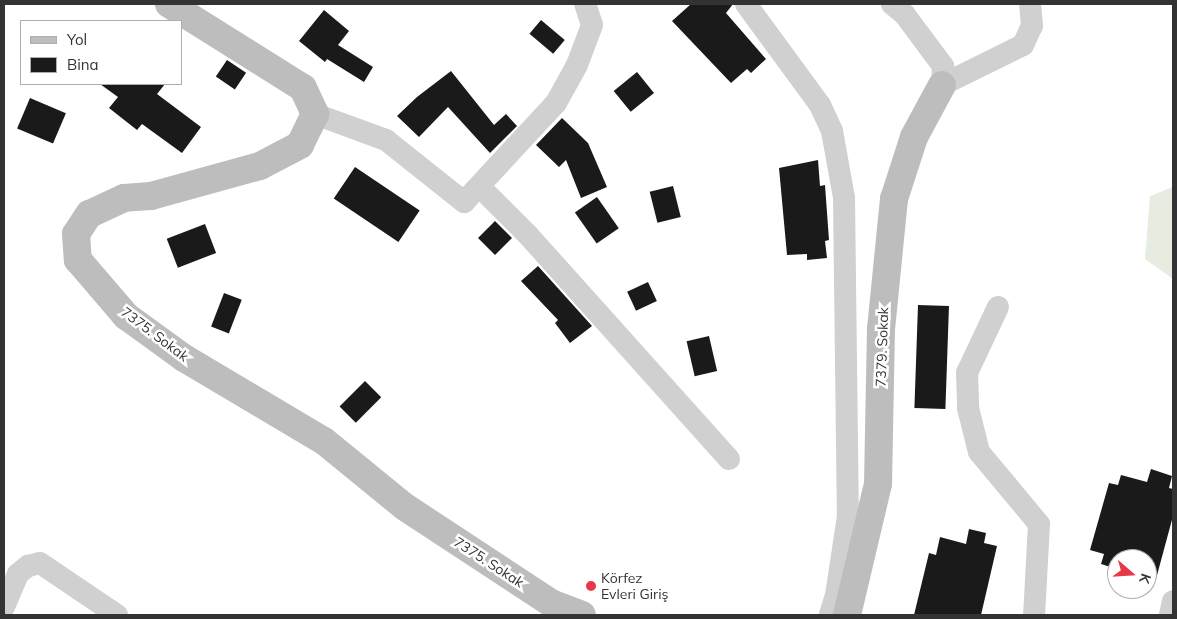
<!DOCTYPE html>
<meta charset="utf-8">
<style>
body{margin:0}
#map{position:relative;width:1177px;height:619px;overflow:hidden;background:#fff;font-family:Mulish,sans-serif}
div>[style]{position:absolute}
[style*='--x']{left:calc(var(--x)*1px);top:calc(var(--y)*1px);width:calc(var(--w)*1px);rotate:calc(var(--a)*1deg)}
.green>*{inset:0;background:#e6ecdf}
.building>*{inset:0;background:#1a1a1a;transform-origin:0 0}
.street>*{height:22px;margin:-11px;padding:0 11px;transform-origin:11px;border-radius:11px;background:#d0d0d0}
.secondary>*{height:28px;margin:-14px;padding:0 14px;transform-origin:14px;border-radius:14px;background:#bdbdbd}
.dots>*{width:14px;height:14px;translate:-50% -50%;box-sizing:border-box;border:2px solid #fff;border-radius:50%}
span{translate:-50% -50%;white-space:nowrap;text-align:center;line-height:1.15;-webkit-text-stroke:5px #fff;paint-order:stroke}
.street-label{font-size:14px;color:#333}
.poi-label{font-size:14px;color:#333}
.left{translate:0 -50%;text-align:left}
.frame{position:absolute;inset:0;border:5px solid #333;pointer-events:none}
.legend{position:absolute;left:20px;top:20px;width:162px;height:65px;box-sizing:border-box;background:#fff;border:1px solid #adadad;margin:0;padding:6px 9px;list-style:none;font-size:15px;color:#333}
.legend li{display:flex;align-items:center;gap:10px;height:25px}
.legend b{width:25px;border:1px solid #adadad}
.north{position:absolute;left:1107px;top:549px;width:50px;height:50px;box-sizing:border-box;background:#fff;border:1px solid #adadad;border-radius:50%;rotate:109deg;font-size:14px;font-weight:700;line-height:20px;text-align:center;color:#333}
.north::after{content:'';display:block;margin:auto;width:18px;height:22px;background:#e63946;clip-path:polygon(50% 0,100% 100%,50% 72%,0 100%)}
</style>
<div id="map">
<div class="green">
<div style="clip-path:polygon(1173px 187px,1173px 279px,1145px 259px,1150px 196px)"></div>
</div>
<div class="building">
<div style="clip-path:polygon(691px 4px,733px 4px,726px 13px,766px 59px,751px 73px,747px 69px,731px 83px,672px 21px)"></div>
<div style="clip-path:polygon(324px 10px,349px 31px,338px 45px,373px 67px,364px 82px,327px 59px,325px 62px,299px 41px)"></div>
<div style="left:541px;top:20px;width:31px;height:18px;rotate:40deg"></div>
<div style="left:227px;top:60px;width:23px;height:20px;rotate:34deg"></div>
<div style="clip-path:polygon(451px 71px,494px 125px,506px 114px,517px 126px,490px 153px,448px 107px,419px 137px,397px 116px,417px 97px)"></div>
<div style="left:637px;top:72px;width:27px;height:30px;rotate:51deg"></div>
<div style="clip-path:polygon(100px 84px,165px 84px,157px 94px,201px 127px,182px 153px,142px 124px,137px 130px,109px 108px,118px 97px)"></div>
<div style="left:30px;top:98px;width:39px;height:33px;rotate:23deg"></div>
<div style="clip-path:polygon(562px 118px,588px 143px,607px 187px,581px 198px,566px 160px,559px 167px,536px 145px)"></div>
<div style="clip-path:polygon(818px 160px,820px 186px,825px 185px,829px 240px,825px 241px,827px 258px,807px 260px,807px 254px,787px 255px,779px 168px)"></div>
<div style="left:355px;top:167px;width:78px;height:38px;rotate:34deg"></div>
<div style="left:673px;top:186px;width:32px;height:24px;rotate:76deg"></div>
<div style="left:597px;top:197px;width:38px;height:27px;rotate:55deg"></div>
<div style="left:495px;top:221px;width:24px;height:24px;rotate:45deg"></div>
<div style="left:205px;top:224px;width:31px;height:41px;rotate:69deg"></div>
<div style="clip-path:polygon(538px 266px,592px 326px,570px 343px,555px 323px,558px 320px,521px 281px)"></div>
<div style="left:648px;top:282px;width:21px;height:23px;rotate:65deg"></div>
<div style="left:224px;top:293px;width:19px;height:36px;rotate:21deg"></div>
<div style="left:918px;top:305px;width:31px;height:103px;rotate:2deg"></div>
<div style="left:709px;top:336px;width:36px;height:23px;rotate:77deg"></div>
<div style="left:365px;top:381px;width:23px;height:36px;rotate:45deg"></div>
<div style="clip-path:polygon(1151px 469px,1172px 476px,1169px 488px,1173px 489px,1173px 516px,1156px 579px,1147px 577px,1147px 559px,1117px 559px,1117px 569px,1101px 564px,1104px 554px,1090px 550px,1109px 483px,1118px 485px,1121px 475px,1147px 482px)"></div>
<div style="clip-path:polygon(969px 529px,986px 533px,984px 543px,997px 546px,981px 615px,914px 615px,929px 553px,936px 555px,940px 537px,966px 544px)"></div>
</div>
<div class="street">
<div style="--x:746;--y:4;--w:125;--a:53.8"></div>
<div style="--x:820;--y:105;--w:29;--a:65"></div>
<div style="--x:832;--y:131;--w:68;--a:79.8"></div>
<div style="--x:844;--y:198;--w:318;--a:89.3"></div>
<div style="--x:848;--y:516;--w:80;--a:98.6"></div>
<div style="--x:836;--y:595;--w:21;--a:107"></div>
<div style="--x:892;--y:4;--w:17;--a:40"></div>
<div style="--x:905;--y:15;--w:64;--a:53.3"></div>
<div style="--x:943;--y:66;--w:19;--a:93"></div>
<div style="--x:942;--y:85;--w:90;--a:-26.3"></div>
<div style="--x:1023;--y:45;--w:21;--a:-65"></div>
<div style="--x:1032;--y:26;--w:22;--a:-95"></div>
<div style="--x:315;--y:114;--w:76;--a:20.1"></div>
<div style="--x:386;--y:140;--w:100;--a:38.5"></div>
<div style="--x:464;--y:202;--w:135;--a:-47.1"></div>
<div style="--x:556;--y:103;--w:43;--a:-61.1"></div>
<div style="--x:577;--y:65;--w:43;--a:-69.4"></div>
<div style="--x:592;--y:25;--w:22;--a:-108"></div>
<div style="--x:480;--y:187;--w:68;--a:45"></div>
<div style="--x:528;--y:235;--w:301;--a:48.1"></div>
<div style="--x:998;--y:307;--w:73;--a:115.2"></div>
<div style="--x:967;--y:373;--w:35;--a:88"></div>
<div style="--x:968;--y:408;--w:45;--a:76"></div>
<div style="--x:979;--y:452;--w:94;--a:50.2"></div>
<div style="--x:1039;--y:524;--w:91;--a:93.1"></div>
<div style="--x:4;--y:607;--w:36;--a:-67"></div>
<div style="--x:18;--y:574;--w:13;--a:-39"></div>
<div style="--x:28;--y:566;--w:12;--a:-14"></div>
<div style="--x:40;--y:563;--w:93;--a:34"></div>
<div style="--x:1170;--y:615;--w:14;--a:-78"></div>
</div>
<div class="secondary">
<div style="--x:169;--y:4;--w:158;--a:32.1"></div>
<div style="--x:303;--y:88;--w:29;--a:65"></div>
<div style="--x:315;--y:114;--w:34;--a:116"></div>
<div style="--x:300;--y:145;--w:45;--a:152.3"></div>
<div style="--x:260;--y:166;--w:113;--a:164.6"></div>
<div style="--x:151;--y:196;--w:27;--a:176"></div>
<div style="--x:124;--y:198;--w:38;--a:155"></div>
<div style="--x:89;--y:214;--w:24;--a:123"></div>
<div style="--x:76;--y:234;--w:26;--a:86"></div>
<div style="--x:78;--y:260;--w:74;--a:49.4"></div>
<div style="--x:126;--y:316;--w:72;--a:35.9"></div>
<div style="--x:184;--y:358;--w:163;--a:30.7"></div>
<div style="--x:324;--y:441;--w:104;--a:39.2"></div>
<div style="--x:405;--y:507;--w:175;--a:33.3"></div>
<div style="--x:551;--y:603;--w:33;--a:21"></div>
<div style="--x:847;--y:615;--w:135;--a:-76.7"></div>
<div style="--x:878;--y:484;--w:155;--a:-88.9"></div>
<div style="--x:881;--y:329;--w:131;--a:-84.3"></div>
<div style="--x:894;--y:199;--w:65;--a:-72.1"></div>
<div style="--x:914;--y:137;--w:59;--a:-61.7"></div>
</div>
<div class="dots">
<div style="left:591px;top:586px;background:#e63946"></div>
</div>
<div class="street-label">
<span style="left:155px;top:334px;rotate:37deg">7375. Sokak</span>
<span style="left:882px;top:347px;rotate:-88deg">7379. Sokak</span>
<span style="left:489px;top:562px;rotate:33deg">7375. Sokak</span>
</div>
<div class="poi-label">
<span class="left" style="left:601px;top:586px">Körfez<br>Evleri Giriş</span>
</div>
<div class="frame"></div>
<ul class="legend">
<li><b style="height:6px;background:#bdbdbd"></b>Yol</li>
<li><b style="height:14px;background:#1a1a1a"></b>Bina</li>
</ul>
<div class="north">K</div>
</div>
